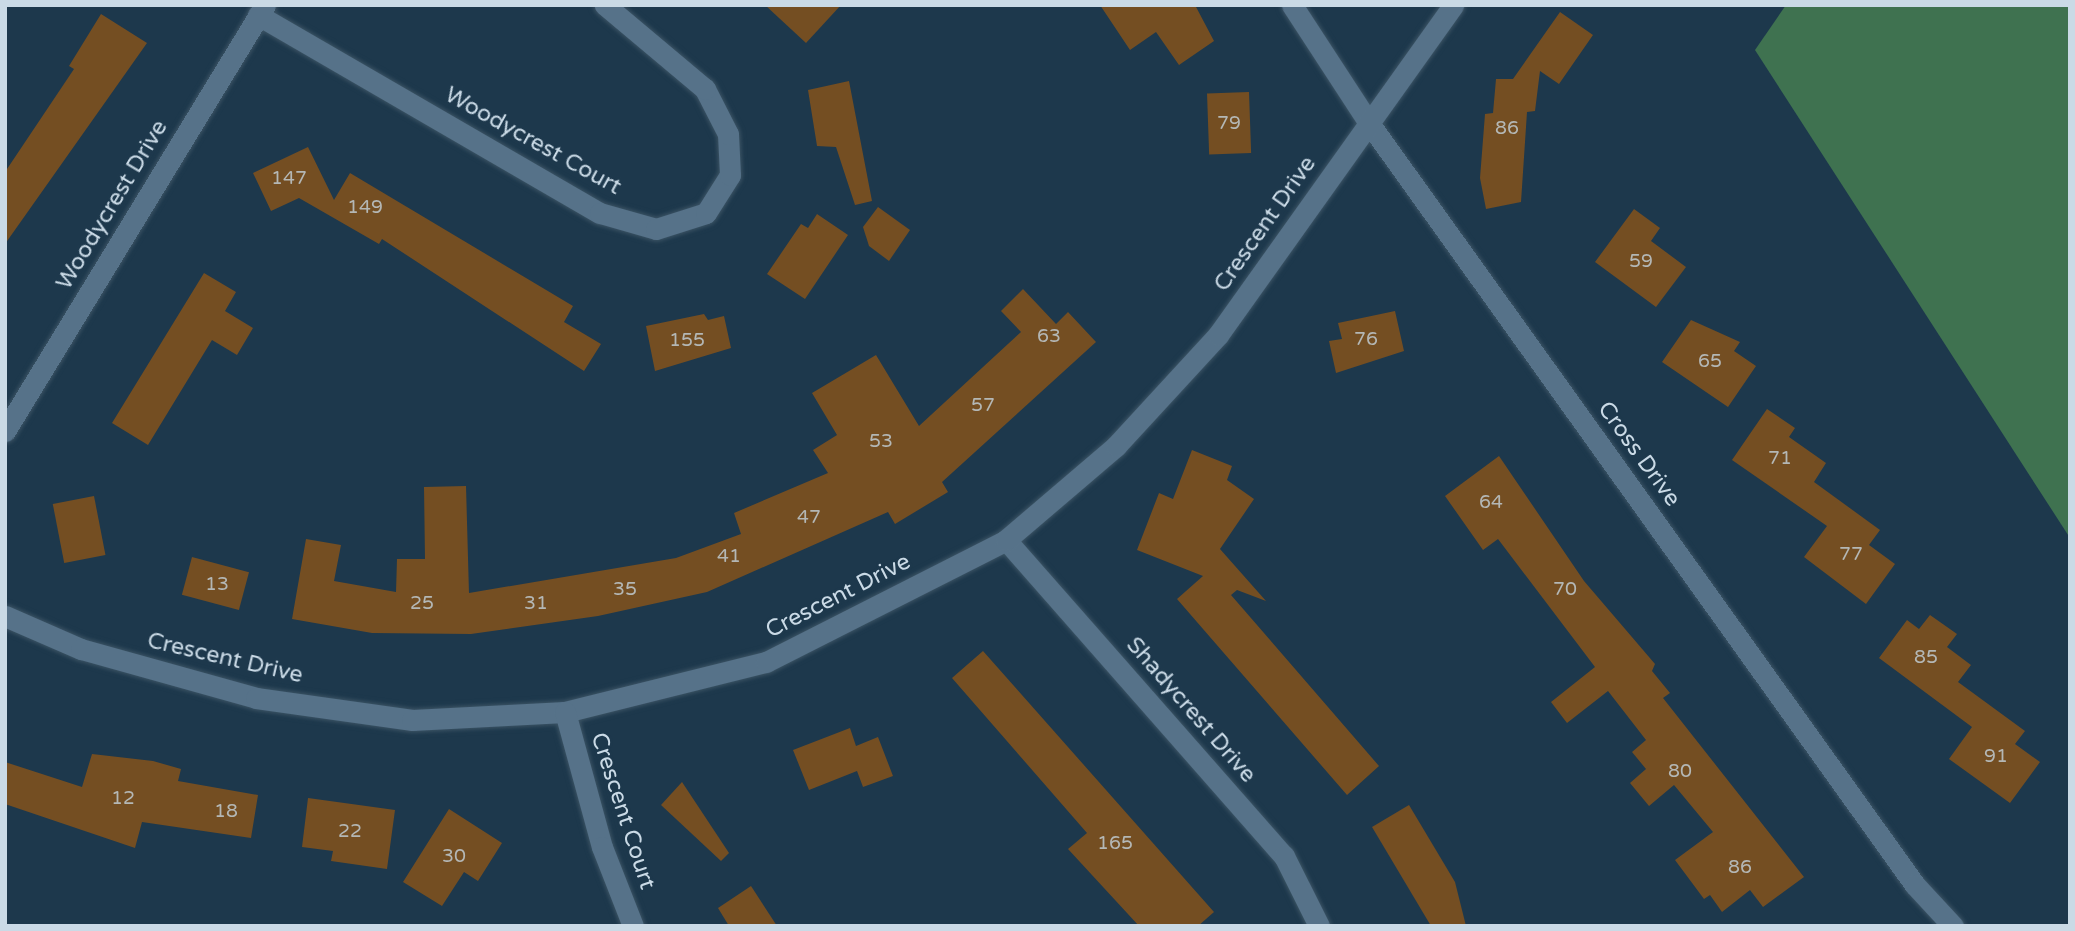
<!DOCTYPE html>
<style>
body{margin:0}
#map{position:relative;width:2075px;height:931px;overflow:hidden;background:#1d384c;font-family:"Varela Round",sans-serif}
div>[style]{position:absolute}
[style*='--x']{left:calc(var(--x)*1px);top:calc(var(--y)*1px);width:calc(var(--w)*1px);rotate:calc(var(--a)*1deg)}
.forest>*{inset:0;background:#3f7250}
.building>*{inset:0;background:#744e22;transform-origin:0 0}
.roads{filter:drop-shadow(0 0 2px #3b5364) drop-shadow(0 0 2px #3b5364)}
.minor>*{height:21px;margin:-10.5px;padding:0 10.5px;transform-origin:10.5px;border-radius:10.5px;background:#567289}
span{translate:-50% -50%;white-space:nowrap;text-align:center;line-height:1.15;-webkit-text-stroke:5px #1d384c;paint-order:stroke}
.number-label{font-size:19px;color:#b4b7b5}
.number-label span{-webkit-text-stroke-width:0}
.street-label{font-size:23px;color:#cadae6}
.frame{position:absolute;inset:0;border:7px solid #cadae6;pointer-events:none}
</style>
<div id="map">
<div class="forest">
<div style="clip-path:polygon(1786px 5px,2070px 5px,2070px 538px,1755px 50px)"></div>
</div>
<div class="building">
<div style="clip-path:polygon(765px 5px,841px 5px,806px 43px)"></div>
<div style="clip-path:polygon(1100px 5px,1195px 5px,1214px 41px,1179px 65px,1156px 32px,1130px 50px)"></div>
<div style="clip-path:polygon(1560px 12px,1593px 35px,1559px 84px,1540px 71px,1535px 111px,1527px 112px,1521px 202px,1486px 209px,1480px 178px,1485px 114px,1493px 113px,1496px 79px,1513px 79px)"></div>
<div style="clip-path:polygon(101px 14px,147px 43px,5px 244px,5px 172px,74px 69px,69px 66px)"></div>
<div style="clip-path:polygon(849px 81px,872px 201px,855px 205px,836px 147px,817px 146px,808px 90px)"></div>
<div style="left:1249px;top:92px;width:61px;height:42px;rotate:88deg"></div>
<div style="clip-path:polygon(308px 147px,334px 200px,350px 173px,573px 306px,564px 322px,601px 344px,584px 371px,382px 239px,379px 244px,299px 198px,271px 211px,253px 173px)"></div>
<div style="clip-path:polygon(878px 207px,910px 230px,889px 261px,869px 246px,863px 227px)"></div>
<div style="clip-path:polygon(1634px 209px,1660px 228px,1651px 241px,1686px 267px,1656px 307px,1595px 262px)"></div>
<div style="clip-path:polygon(817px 214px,848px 235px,805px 299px,767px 274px,801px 224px,808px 228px)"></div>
<div style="clip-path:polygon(204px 273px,236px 292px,225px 311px,253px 328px,237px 355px,212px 340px,148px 445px,112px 423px)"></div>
<div style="clip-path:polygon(1023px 289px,1056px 324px,1068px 312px,1096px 342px,942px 482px,948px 492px,895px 524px,888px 512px,707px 592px,598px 616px,471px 634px,372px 633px,292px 619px,306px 539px,341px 545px,334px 581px,396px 592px,397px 559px,425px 559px,424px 487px,466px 486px,469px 593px,676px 558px,741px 534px,734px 513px,828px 473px,813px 450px,837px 435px,812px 393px,876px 355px,919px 426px,1021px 332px,1001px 311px)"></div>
<div style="clip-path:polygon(1395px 311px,1404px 351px,1336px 373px,1329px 341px,1342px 339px,1338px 323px)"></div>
<div style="clip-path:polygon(704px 314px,708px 320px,724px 316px,731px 348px,655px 371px,646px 326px)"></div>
<div style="clip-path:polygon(1691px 320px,1740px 342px,1734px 351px,1756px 366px,1728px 407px,1662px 362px)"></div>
<div style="clip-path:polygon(1767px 409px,1795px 428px,1789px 437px,1826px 463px,1814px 482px,1880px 530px,1869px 545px,1895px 564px,1866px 604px,1804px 557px,1827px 526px,1732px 460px)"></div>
<div style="clip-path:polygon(1192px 450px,1232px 466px,1227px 480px,1254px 499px,1220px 549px,1266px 601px,1237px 590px,1231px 595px,1379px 766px,1347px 795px,1177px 599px,1203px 576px,1137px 550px,1159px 493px,1173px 499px)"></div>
<div style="clip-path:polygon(1499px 456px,1584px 581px,1655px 664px,1652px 671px,1670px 693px,1663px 698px,1804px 877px,1763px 907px,1750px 890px,1722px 912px,1710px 895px,1704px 899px,1675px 860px,1713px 832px,1674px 785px,1649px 806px,1630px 783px,1646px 769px,1632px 752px,1646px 740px,1608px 691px,1567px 723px,1551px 702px,1595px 667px,1498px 539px,1483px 550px,1445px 496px)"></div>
<div style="left:94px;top:496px;width:60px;height:42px;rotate:79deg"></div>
<div style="left:192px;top:557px;width:59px;height:39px;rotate:15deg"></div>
<div style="clip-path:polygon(1930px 615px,1957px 634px,1947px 647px,1971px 665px,1958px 682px,2025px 731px,2015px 744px,2040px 762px,2010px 803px,1949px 759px,1972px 727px,1879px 658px,1907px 620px,1919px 629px)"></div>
<div style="clip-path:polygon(983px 651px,1214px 912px,1198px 926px,1139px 926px,1068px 849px,1087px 833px,952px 678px)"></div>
<div style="clip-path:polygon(850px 728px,856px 746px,878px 737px,893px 776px,863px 787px,857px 771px,809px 790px,793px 750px)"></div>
<div style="clip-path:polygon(92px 754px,153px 761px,181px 769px,178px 781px,258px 795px,251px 838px,142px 822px,135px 848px,5px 804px,5px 762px,82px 787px)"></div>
<div style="clip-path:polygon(682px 782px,729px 853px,721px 861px,661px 805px)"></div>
<div style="clip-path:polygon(308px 798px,395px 810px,387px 869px,331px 861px,333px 851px,302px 847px)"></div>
<div style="clip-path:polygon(1409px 805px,1455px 882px,1466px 926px,1431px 926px,1372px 827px)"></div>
<div style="clip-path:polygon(449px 809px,502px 843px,478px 881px,464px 872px,442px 906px,403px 882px)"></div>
<div style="clip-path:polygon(751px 886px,777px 926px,729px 926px,718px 908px)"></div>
</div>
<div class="roads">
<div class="minor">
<div style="--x:1292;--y:5;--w:141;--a:56.9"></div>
<div style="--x:1369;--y:123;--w:937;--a:54.38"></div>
<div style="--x:1915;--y:885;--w:56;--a:47.2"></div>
<div style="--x:258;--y:15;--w:395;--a:30.1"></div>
<div style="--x:600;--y:213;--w:58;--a:15.9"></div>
<div style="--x:656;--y:229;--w:52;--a:-17.7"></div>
<div style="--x:706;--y:213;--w:45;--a:-57.7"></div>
<div style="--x:730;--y:175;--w:41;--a:-92.8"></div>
<div style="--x:728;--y:134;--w:51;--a:-117.1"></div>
<div style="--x:705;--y:89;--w:131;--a:-140"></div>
<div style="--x:5;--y:431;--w:499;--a:-58.6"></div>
<div style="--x:1006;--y:540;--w:421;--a:48.7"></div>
<div style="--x:1284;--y:856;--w:78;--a:63.4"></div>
<div style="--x:5;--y:616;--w:83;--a:23.5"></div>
<div style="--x:81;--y:649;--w:182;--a:15.6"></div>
<div style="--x:256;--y:698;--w:158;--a:8"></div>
<div style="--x:412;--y:720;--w:153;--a:-3"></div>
<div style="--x:565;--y:712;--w:207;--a:-14"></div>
<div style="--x:766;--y:662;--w:269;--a:-26.9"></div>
<div style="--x:1006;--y:540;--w:145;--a:-40.5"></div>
<div style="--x:1116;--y:446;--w:151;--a:-47.4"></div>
<div style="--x:1218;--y:335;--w:405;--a:-54.5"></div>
<div style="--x:565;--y:712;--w:140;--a:74.7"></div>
<div style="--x:602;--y:847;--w:85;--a:68.6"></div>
</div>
</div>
<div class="number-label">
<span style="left:1229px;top:124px">79</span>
<span style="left:1507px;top:129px">86</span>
<span style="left:289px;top:179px">147</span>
<span style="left:365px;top:208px">149</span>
<span style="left:1641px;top:262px">59</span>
<span style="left:1049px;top:337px">63</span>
<span style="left:1366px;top:340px">76</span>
<span style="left:687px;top:341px">155</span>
<span style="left:1710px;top:362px">65</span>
<span style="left:983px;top:406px">57</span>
<span style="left:881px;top:442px">53</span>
<span style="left:1780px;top:459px">71</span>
<span style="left:1491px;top:503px">64</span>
<span style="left:809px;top:518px">47</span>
<span style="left:1851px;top:555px">77</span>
<span style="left:729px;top:557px">41</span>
<span style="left:217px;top:585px">13</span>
<span style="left:625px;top:590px">35</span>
<span style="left:1565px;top:590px">70</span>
<span style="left:422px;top:604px">25</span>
<span style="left:536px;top:604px">31</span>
<span style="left:1926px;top:658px">85</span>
<span style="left:1996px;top:757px">91</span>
<span style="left:1680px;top:772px">80</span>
<span style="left:123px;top:799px">12</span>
<span style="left:226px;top:812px">18</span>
<span style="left:350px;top:832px">22</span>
<span style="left:1115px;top:844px">165</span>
<span style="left:454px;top:857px">30</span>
<span style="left:1740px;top:868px">86</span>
</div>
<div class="street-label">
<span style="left:533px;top:141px;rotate:29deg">Woodycrest Court</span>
<span style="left:112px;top:205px;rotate:-59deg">Woodycrest Drive</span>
<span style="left:1265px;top:224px;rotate:-55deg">Crescent Drive</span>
<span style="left:1639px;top:454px;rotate:54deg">Cross Drive</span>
<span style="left:838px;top:596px;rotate:-27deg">Crescent Drive</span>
<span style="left:225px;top:658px;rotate:13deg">Crescent Drive</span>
<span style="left:1191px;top:710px;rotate:49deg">Shadycrest Drive</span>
<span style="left:623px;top:811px;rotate:72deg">Crescent Court</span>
</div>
<div class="frame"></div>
</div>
